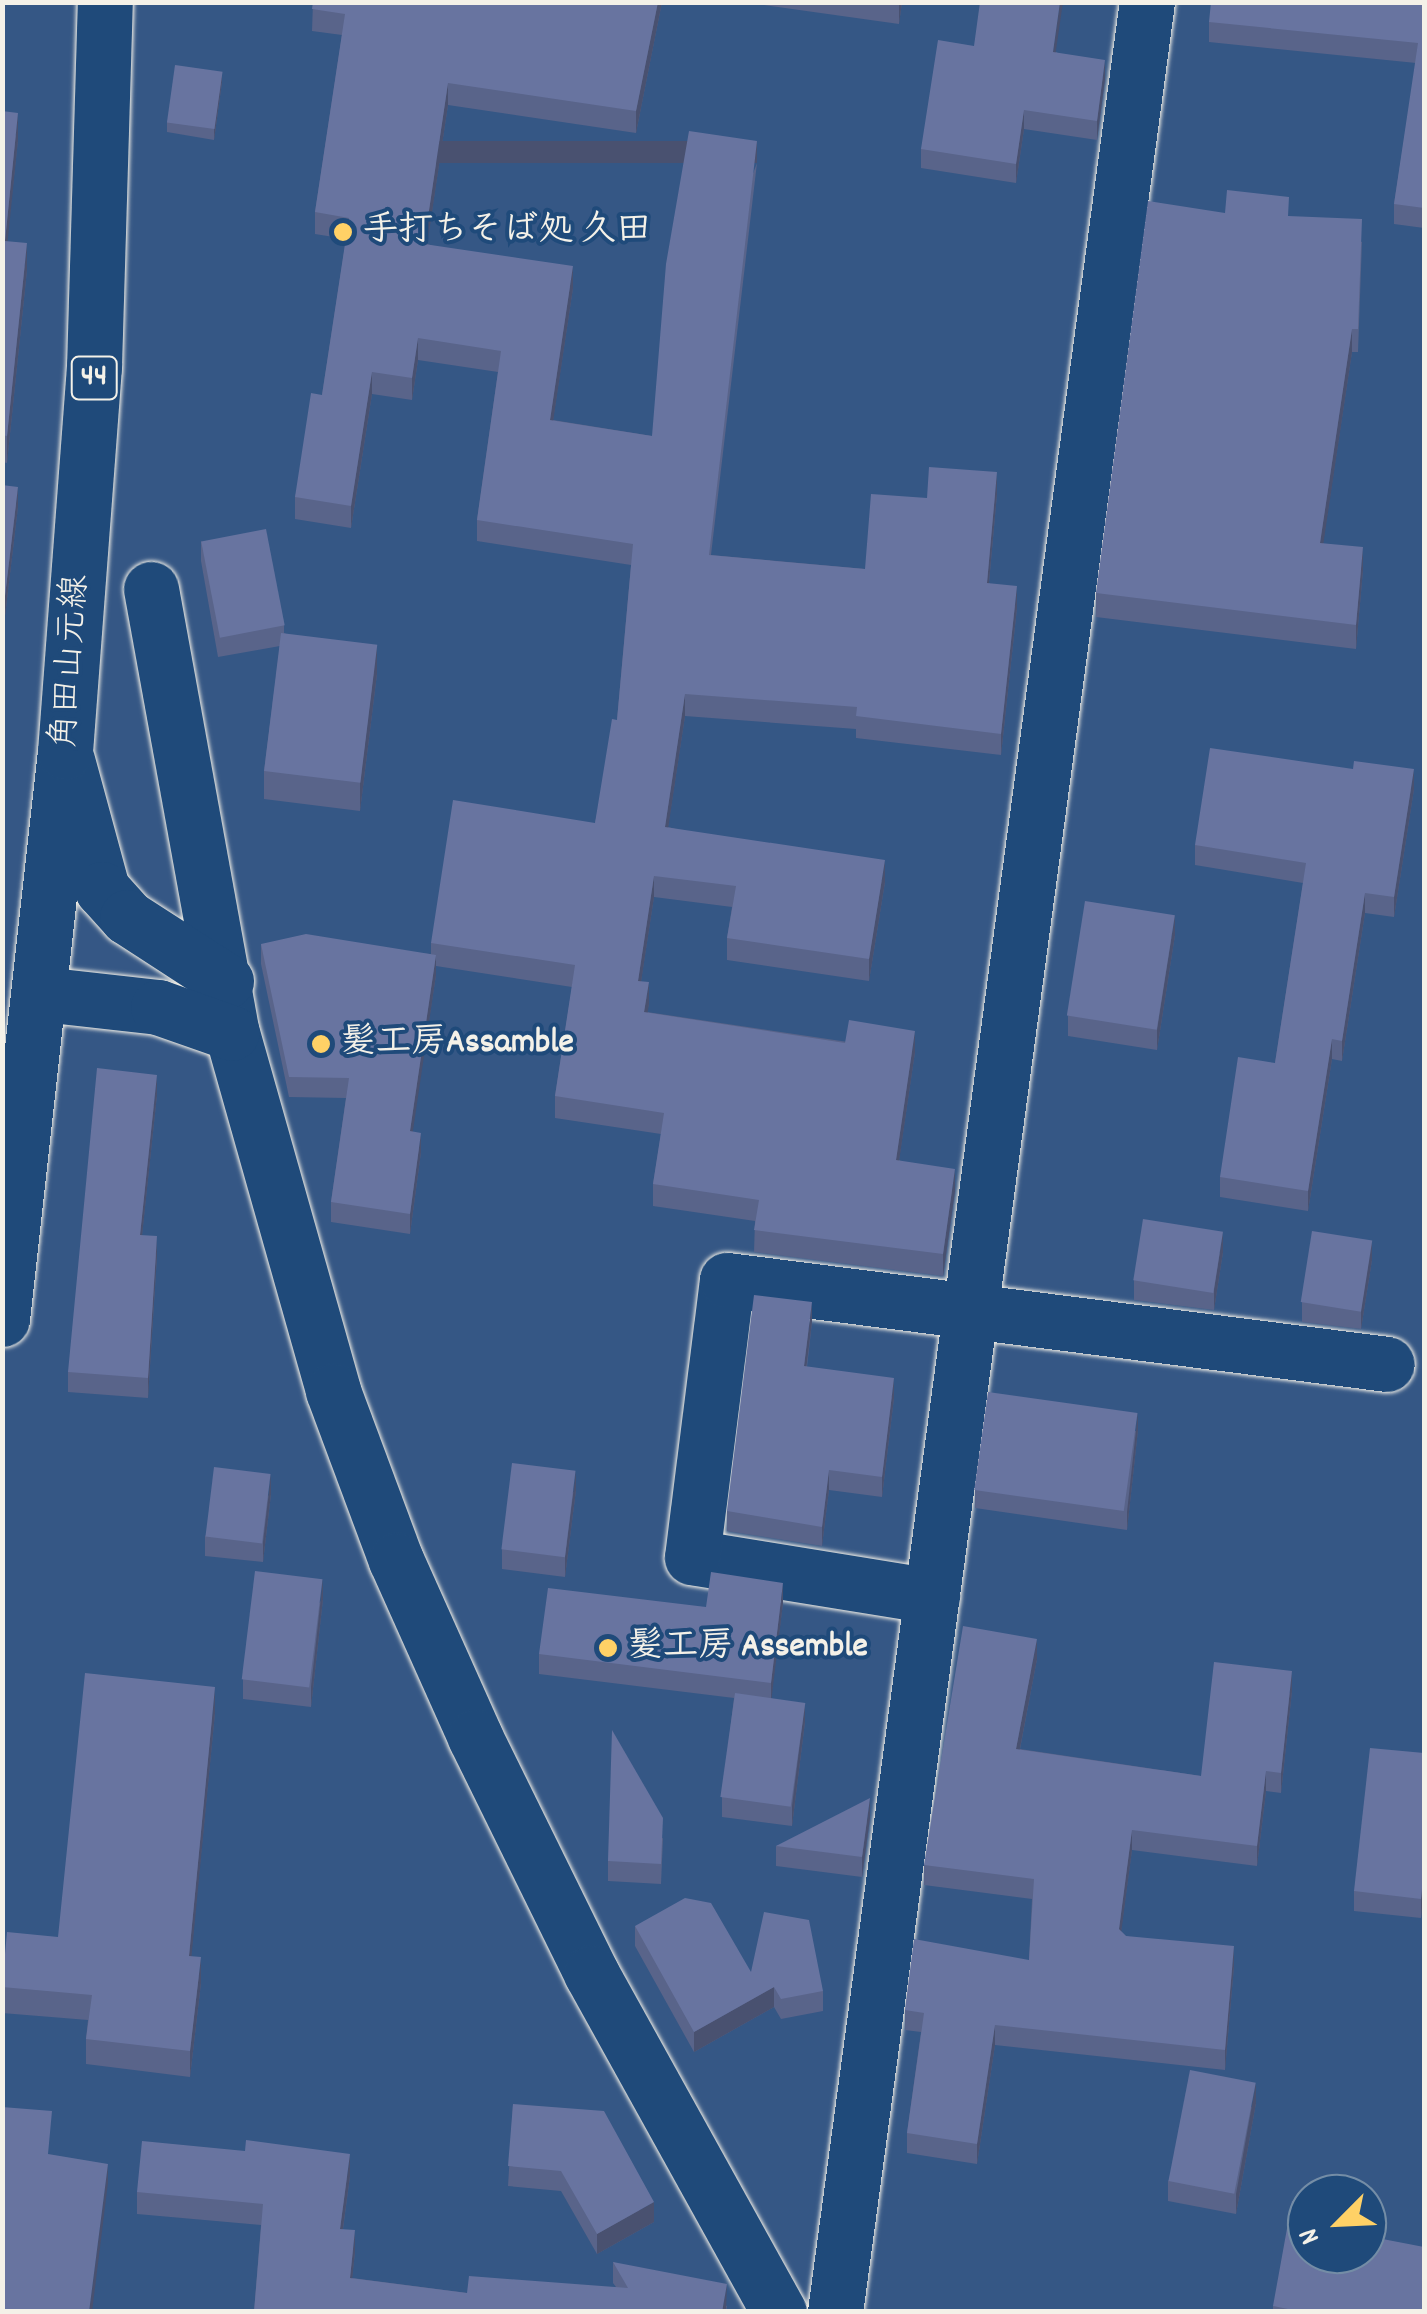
<!DOCTYPE html>
<meta charset="utf-8">
<style>
body{margin:0}
#map{position:relative;width:1427px;height:2314px;overflow:hidden;background:#355785;font-family:Dekko,"Klee One",sans-serif}
div>[style]{position:absolute}
[style*='--x']{left:calc(var(--x)*1px);top:calc(var(--y)*1px);width:calc(var(--w)*1px);rotate:calc(var(--a)*1deg)}
.roads{filter:drop-shadow(0 0 2px #f4f1e8) drop-shadow(0 0 2px #f4f1e8)}
.street>*{height:55px;margin:-27.5px;padding:0 27.5px;transform-origin:27.5px;border-radius:27.5px;background:#1f4a7a}
.secondary>*{height:55px;margin:-27.5px;padding:0 27.5px;transform-origin:27.5px;border-radius:27.5px;background:#1f4a7a}
.primary>*{height:55px;margin:-27.5px;padding:0 27.5px;transform-origin:27.5px;border-radius:27.5px;background:#1f4a7a}
.wall>*{inset:0;background:#59648a}
.shaded-wall>*{inset:0;background:#495170;transform-origin:0 0}
.building>*{inset:0;background:#6874a0;transform-origin:0 0}
.dots>*{width:28px;height:28px;translate:-50% -50%;box-sizing:border-box;border:5px solid #1f4a7a;border-radius:50%}
span{translate:-50% -50%;white-space:nowrap;text-align:center;line-height:1.15;-webkit-text-stroke:8px #1f4a7a;paint-order:stroke}
.shield-label span{padding:2px 8px;background:#1f4a7a;border:2px solid;border-radius:8px;-webkit-text-stroke-width:0}
.shield-label{font-size:32px;color:#f4f1e8;font-weight:700}
.poi-label{font-size:35px;color:#f4f1e8;font-weight:700}
.left{translate:0 -50%;text-align:left}
.street-label{font-size:35px;color:#f4f1e8}
.frame{position:absolute;inset:0;border:5px solid #f4f1e8;pointer-events:none}
.north{position:absolute;left:1287px;top:2174px;width:100px;height:100px;box-sizing:border-box;background:#1f4a7a;border:2px solid #748da6;border-radius:50%;rotate:246deg;font-size:28px;font-weight:700;line-height:40px;text-align:center;color:#f4f1e8}
.north::after{content:'';display:block;margin:auto;width:35px;height:45px;background:#ffd166;clip-path:polygon(50% 0,100% 100%,50% 72%,0 100%)}
</style>
<div id="map">
<div class="roads">
<div class="street">
<div style="--x:932;--y:1596;--w:243;--a:-170.8"></div>
<div style="--x:692;--y:1557;--w:279;--a:-82.8"></div>
<div style="--x:727;--y:1280;--w:665;--a:7.25"></div>
<div style="--x:835;--y:2312;--w:2331;--a:-82.31"></div>
</div>
<div class="secondary">
<div style="--x:151;--y:589;--w:451;--a:79.7"></div>
<div style="--x:232;--y:1033;--w:372;--a:74.2"></div>
<div style="--x:333;--y:1391;--w:180;--a:69.6"></div>
<div style="--x:396;--y:1560;--w:194;--a:65.9"></div>
<div style="--x:475;--y:1737;--w:263;--a:63.8"></div>
<div style="--x:591;--y:1973;--w:388;--a:61"></div>
<div style="--x:67;--y:760;--w:134;--a:74.8"></div>
<div style="--x:102;--y:889;--w:38;--a:48"></div>
<div style="--x:127;--y:917;--w:118;--a:32.9"></div>
</div>
<div class="primary">
<div style="--x:42;--y:994;--w:117;--a:6.4"></div>
<div style="--x:158;--y:1007;--w:78;--a:19.4"></div>
<div style="--x:2;--y:1319;--w:570;--a:-83.66"></div>
<div style="--x:65;--y:752;--w:386;--a:-85.7"></div>
<div style="--x:94;--y:367;--w:365;--a:-88.3"></div>
</div>
</div>
<div class="wall">
<div style="clip-path:polygon(313px 2px,662px 2px,636px 133px,448px 105px,427px 244px,573px 288px,553px 420px,652px 436px,757px 163px,711px 555px,865px 569px,927px 498px,997px 494px,989px 583px,1017px 608px,1001px 755px,856px 738px,856px 729px,685px 716px,668px 827px,885px 882px,869px 981px,727px 960px,727px 938px,732px 907px,654px 897px,641px 981px,649px 1004px,647px 1012px,915px 1052px,899px 1160px,955px 1191px,943px 1276px,754px 1252px,755px 1221px,653px 1206px,653px 1184px,661px 1134px,555px 1118px,555px 1096px,572px 987px,436px 966px,436px 975px,412px 1131px,421px 1152px,410px 1234px,331px 1222px,331px 1202px,346px 1098px,289px 1097px,261px 964px,261px 944px,431px 954px,431px 943px,595px 823px,617px 720px,631px 565px,477px 541px,477px 520px,498px 372px,418px 360px,412px 400px,372px 394px,351px 528px,295px 519px,295px 497px,322px 395px,346px 239px,315px 234px,315px 212px,342px 35px,312px 31px)"></div>
<div style="clip-path:polygon(743px 2px,902px 2px,899px 24px)"></div>
<div style="clip-path:polygon(1424px 2px,1424px 228px,1394px 224px,1394px 204px,1416px 63px,1209px 42px,1209px 22px)"></div>
<div style="clip-path:polygon(974px 46px,1056px 52px,1105px 79px,1097px 140px,1024px 129px,1016px 183px,921px 168px,921px 149px)"></div>
<div style="clip-path:polygon(222px 82px,214px 140px,167px 132px,167px 122px)"></div>
<div style="clip-path:polygon(2px 111px,18px 140px,7px 241px,27px 270px,7px 463px,2px 462px)"></div>
<div style="clip-path:polygon(1225px 213px,1289px 216px,1362px 242px,1358px 352px,1352px 352px,1323px 543px,1363px 570px,1356px 649px,1096px 617px,1096px 593px)"></div>
<div style="clip-path:polygon(2px 485px,18px 507px,5px 616px,2px 616px)"></div>
<div style="clip-path:polygon(201px 541px,284px 625px,284px 633px,377px 674px,360px 811px,264px 799px,264px 771px,280px 646px,218px 657px,201px 561px)"></div>
<div style="clip-path:polygon(1414px 789px,1394px 917px,1365px 913px,1342px 1061px,1332px 1059px,1308px 1211px,1220px 1197px,1220px 1177px,1275px 1063px,1303px 883px,1195px 865px,1195px 845px)"></div>
<div style="clip-path:polygon(1175px 935px,1157px 1050px,1068px 1036px,1068px 1016px)"></div>
<div style="clip-path:polygon(157px 1095px,142px 1235px,157px 1256px,148px 1398px,68px 1392px,68px 1372px)"></div>
<div style="clip-path:polygon(1223px 1252px,1214px 1310px,1134px 1300px,1134px 1280px)"></div>
<div style="clip-path:polygon(1372px 1260px,1361px 1329px,1302px 1322px,1302px 1302px)"></div>
<div style="clip-path:polygon(812px 1322px,807px 1367px,894px 1398px,882px 1497px,829px 1490px,822px 1546px,727px 1531px,727px 1511px)"></div>
<div style="clip-path:polygon(1138px 1430px,1127px 1530px,975px 1508px,975px 1490px)"></div>
<div style="clip-path:polygon(576px 1490px,565px 1577px,502px 1569px,502px 1549px)"></div>
<div style="clip-path:polygon(271px 1494px,263px 1562px,205px 1556px,205px 1536px)"></div>
<div style="clip-path:polygon(323px 1599px,311px 1707px,243px 1699px,243px 1679px)"></div>
<div style="clip-path:polygon(783px 1603px,771px 1698px,805px 1722px,792px 1826px,722px 1817px,722px 1797px,734px 1698px,539px 1674px,539px 1654px,706px 1607px)"></div>
<div style="clip-path:polygon(1037px 1659px,1020px 1749px,1201px 1776px,1292px 1691px,1281px 1793px,1266px 1791px,1257px 1866px,1132px 1850px,1121px 1931px,1126px 1936px,1234px 1966px,1225px 2070px,995px 2045px,977px 2164px,907px 2153px,907px 2133px,921px 2032px,905px 2030px,905px 2010px,1029px 1960px,1032px 1899px,924px 1885px,924px 1865px)"></div>
<div style="clip-path:polygon(215px 1713px,191px 1956px,201px 1983px,190px 2077px,86px 2064px,86px 2039px,88px 2020px,2px 2013px,2px 1982px,58px 1937px)"></div>
<div style="clip-path:polygon(1424px 1753px,1424px 1887px,1421px 1918px,1354px 1911px,1354px 1891px)"></div>
<div style="clip-path:polygon(870px 1818px,862px 1877px,776px 1866px,776px 1846px)"></div>
<div style="clip-path:polygon(663px 1838px,661px 1884px,608px 1881px,608px 1861px)"></div>
<div style="clip-path:polygon(635px 1926px,751px 1972px,823px 1991px,823px 2011px,781px 2019px,774px 2007px,694px 2052px,635px 1946px)"></div>
<div style="clip-path:polygon(1256px 2103px,1236px 2214px,1168px 2201px,1168px 2181px)"></div>
<div style="clip-path:polygon(513px 2104px,654px 2222px,597px 2254px,561px 2191px,508px 2186px)"></div>
<div style="clip-path:polygon(245px 2151px,350px 2176px,343px 2229px,355px 2252px,352px 2278px,467px 2293px,616px 2287px,613px 2283px,613px 2262px,727px 2306px,726px 2312px,254px 2312px,261px 2225px,137px 2214px,137px 2192px)"></div>
<div style="clip-path:polygon(1273px 2306px,1424px 2312px,1273px 2312px)"></div>
</div>
<div class="shaded-wall">
<div style="clip-path:polygon(658px 2px,662px 2px,636px 133px,636px 111px)"></div>
<div style="clip-path:polygon(899px 2px,902px 2px,899px 24px)"></div>
<div style="clip-path:polygon(1060px 2px,1063px 2px,1053px 71px,1053px 52px)"></div>
<div style="clip-path:polygon(1105px 60px,1105px 79px,1097px 140px,1097px 121px)"></div>
<div style="clip-path:polygon(222px 72px,222px 82px,214px 140px,214px 129px)"></div>
<div style="clip-path:polygon(448px 83px,448px 105px,424px 266px,424px 244px)"></div>
<div style="clip-path:polygon(1024px 110px,1024px 129px,1016px 183px,1016px 164px)"></div>
<div style="clip-path:polygon(18px 113px,18px 140px,5px 267px,5px 241px)"></div>
<div style="left:757px;top:141px;width:22px;height:417px;rotate:90deg"></div>
<div style="clip-path:polygon(27px 243px,27px 270px,7px 463px,7px 436px)"></div>
<div style="clip-path:polygon(573px 266px,573px 288px,550px 442px,550px 420px)"></div>
<div style="clip-path:polygon(1352px 329px,1352px 352px,1320px 566px,1320px 543px)"></div>
<div style="clip-path:polygon(418px 338px,418px 360px,412px 400px,412px 378px)"></div>
<div style="clip-path:polygon(372px 372px,372px 394px,351px 528px,351px 506px)"></div>
<div style="clip-path:polygon(997px 472px,997px 494px,987px 604px,987px 583px)"></div>
<div style="clip-path:polygon(18px 487px,18px 507px,5px 616px,5px 596px)"></div>
<div style="clip-path:polygon(1363px 547px,1363px 570px,1356px 649px,1356px 625px)"></div>
<div style="clip-path:polygon(1017px 586px,1017px 608px,1001px 755px,1001px 734px)"></div>
<div style="clip-path:polygon(377px 645px,377px 674px,360px 811px,360px 783px)"></div>
<div style="clip-path:polygon(685px 694px,685px 716px,665px 849px,665px 827px)"></div>
<div style="clip-path:polygon(1414px 769px,1414px 789px,1394px 917px,1394px 897px)"></div>
<div style="clip-path:polygon(885px 860px,885px 882px,869px 981px,869px 959px)"></div>
<div style="clip-path:polygon(654px 876px,654px 897px,638px 1002px,638px 981px)"></div>
<div style="clip-path:polygon(1365px 893px,1365px 913px,1342px 1061px,1342px 1041px)"></div>
<div style="clip-path:polygon(1175px 915px,1175px 935px,1157px 1050px,1157px 1030px)"></div>
<div style="clip-path:polygon(436px 955px,436px 975px,410px 1151px,410px 1131px)"></div>
<div style="clip-path:polygon(649px 982px,649px 1004px,644px 1034px,644px 1012px)"></div>
<div style="clip-path:polygon(915px 1031px,915px 1052px,896px 1182px,896px 1160px)"></div>
<div style="clip-path:polygon(1332px 1039px,1332px 1059px,1308px 1211px,1308px 1191px)"></div>
<div style="clip-path:polygon(157px 1075px,157px 1095px,140px 1255px,140px 1235px)"></div>
<div style="clip-path:polygon(421px 1133px,421px 1152px,410px 1234px,410px 1214px)"></div>
<div style="clip-path:polygon(955px 1169px,955px 1191px,943px 1276px,943px 1254px)"></div>
<div style="clip-path:polygon(1223px 1232px,1223px 1252px,1214px 1310px,1214px 1290px)"></div>
<div style="clip-path:polygon(157px 1236px,157px 1256px,148px 1398px,148px 1378px)"></div>
<div style="clip-path:polygon(1372px 1240px,1372px 1260px,1361px 1329px,1361px 1309px)"></div>
<div style="clip-path:polygon(812px 1302px,812px 1322px,804px 1386px,804px 1366px)"></div>
<div style="clip-path:polygon(894px 1378px,894px 1398px,882px 1497px,882px 1477px)"></div>
<div style="clip-path:polygon(1138px 1412px,1138px 1430px,1127px 1530px,1127px 1512px)"></div>
<div style="clip-path:polygon(829px 1470px,829px 1490px,822px 1546px,822px 1527px)"></div>
<div style="clip-path:polygon(576px 1471px,576px 1490px,565px 1577px,565px 1557px)"></div>
<div style="clip-path:polygon(271px 1474px,271px 1494px,263px 1562px,263px 1542px)"></div>
<div style="clip-path:polygon(323px 1579px,323px 1599px,311px 1707px,311px 1687px)"></div>
<div style="clip-path:polygon(783px 1583px,783px 1603px,771px 1703px,771px 1683px)"></div>
<div style="clip-path:polygon(1037px 1639px,1037px 1659px,1016px 1769px,1016px 1749px)"></div>
<div style="clip-path:polygon(1292px 1671px,1292px 1691px,1281px 1793px,1281px 1773px)"></div>
<div style="clip-path:polygon(215px 1687px,215px 1713px,189px 1982px,189px 1956px)"></div>
<div style="clip-path:polygon(805px 1703px,805px 1722px,792px 1826px,792px 1806px)"></div>
<div style="clip-path:polygon(1266px 1771px,1266px 1791px,1257px 1866px,1257px 1846px)"></div>
<div style="clip-path:polygon(870px 1798px,870px 1818px,862px 1877px,862px 1857px)"></div>
<div style="clip-path:polygon(1132px 1830px,1132px 1850px,1119px 1949px,1119px 1929px)"></div>
<div style="clip-path:polygon(1424px 1867px,1424px 1887px,1421px 1918px,1421px 1899px)"></div>
<div style="clip-path:polygon(1234px 1946px,1234px 1966px,1225px 2070px,1225px 2050px)"></div>
<div style="clip-path:polygon(201px 1957px,201px 1983px,190px 2077px,190px 2051px)"></div>
<div style="clip-path:polygon(774px 1987px,774px 2007px,694px 2052px,694px 2032px)"></div>
<div style="clip-path:polygon(995px 2025px,995px 2045px,977px 2164px,977px 2144px)"></div>
<div style="clip-path:polygon(1256px 2083px,1256px 2103px,1236px 2214px,1236px 2194px)"></div>
<div style="clip-path:polygon(350px 2154px,350px 2176px,340px 2250px,340px 2229px)"></div>
<div style="clip-path:polygon(108px 2164px,108px 2183px,92px 2312px,89px 2312px)"></div>
<div style="clip-path:polygon(654px 2202px,654px 2222px,597px 2254px,597px 2234px)"></div>
<div style="clip-path:polygon(355px 2230px,355px 2252px,350px 2300px,350px 2278px)"></div>
<div style="clip-path:polygon(727px 2284px,726px 2312px,722px 2312px)"></div>
</div>
<div class="building">
<div style="clip-path:polygon(313px 2px,658px 2px,636px 111px,448px 83px,424px 244px,573px 266px,550px 420px,652px 436px,666px 264px,689px 131px,757px 141px,709px 555px,865px 569px,871px 494px,927px 498px,929px 467px,997px 472px,987px 583px,1017px 586px,1001px 734px,856px 716px,857px 707px,685px 694px,665px 827px,885px 860px,869px 959px,727px 938px,736px 886px,654px 876px,638px 981px,649px 982px,644px 1012px,845px 1043px,849px 1020px,915px 1031px,896px 1160px,955px 1169px,943px 1254px,754px 1230px,759px 1200px,653px 1184px,664px 1113px,555px 1096px,575px 965px,431px 943px,453px 800px,595px 823px,612px 719px,617px 720px,633px 544px,477px 520px,501px 351px,418px 338px,412px 378px,372px 372px,351px 506px,295px 497px,311px 393px,322px 395px,349px 218px,315px 212px,345px 14px,312px 9px)"></div>
<div style="clip-path:polygon(980px 2px,1060px 2px,1053px 52px,1105px 60px,1097px 121px,1024px 110px,1016px 164px,921px 149px,938px 40px,974px 46px)"></div>
<div style="clip-path:polygon(1211px 2px,1424px 2px,1424px 208px,1394px 204px,1418px 43px,1209px 22px)"></div>
<div style="left:175px;top:65px;width:48px;height:58px;rotate:8deg"></div>
<div style="clip-path:polygon(2px 111px,18px 113px,5px 241px,27px 243px,7px 436px,2px 435px)"></div>
<div style="clip-path:polygon(1227px 190px,1289px 197px,1288px 216px,1362px 219px,1358px 329px,1352px 329px,1320px 543px,1363px 547px,1356px 625px,1096px 593px,1148px 201px,1225px 213px)"></div>
<div style="clip-path:polygon(2px 485px,18px 487px,5px 596px,2px 596px)"></div>
<div style="left:266px;top:529px;width:98px;height:66px;rotate:79deg"></div>
<div style="left:281px;top:633px;width:97px;height:139px;rotate:7deg"></div>
<div style="clip-path:polygon(1210px 748px,1353px 769px,1354px 761px,1414px 769px,1394px 897px,1365px 893px,1342px 1041px,1332px 1039px,1308px 1191px,1220px 1177px,1238px 1057px,1275px 1063px,1306px 863px,1195px 845px)"></div>
<div style="left:1085px;top:901px;width:91px;height:116px;rotate:9deg"></div>
<div style="clip-path:polygon(306px 934px,436px 955px,410px 1131px,421px 1133px,410px 1214px,331px 1202px,349px 1078px,289px 1077px,261px 944px)"></div>
<div style="clip-path:polygon(97px 1068px,157px 1075px,140px 1235px,157px 1236px,148px 1378px,68px 1372px)"></div>
<div style="left:1143px;top:1219px;width:81px;height:62px;rotate:9deg"></div>
<div style="left:1312px;top:1231px;width:61px;height:72px;rotate:9deg"></div>
<div style="clip-path:polygon(754px 1295px,812px 1302px,804px 1366px,894px 1378px,882px 1477px,829px 1470px,822px 1527px,727px 1511px)"></div>
<div style="left:988px;top:1392px;width:151px;height:99px;rotate:8deg"></div>
<div style="left:512px;top:1463px;width:64px;height:87px;rotate:7deg"></div>
<div style="left:214px;top:1467px;width:57px;height:70px;rotate:7deg"></div>
<div style="left:255px;top:1571px;width:68px;height:109px;rotate:7deg"></div>
<div style="clip-path:polygon(711px 1572px,783px 1583px,771px 1683px,539px 1654px,548px 1588px,706px 1607px)"></div>
<div style="clip-path:polygon(963px 1626px,1037px 1639px,1016px 1749px,1201px 1776px,1214px 1662px,1292px 1671px,1281px 1773px,1266px 1771px,1257px 1846px,1132px 1830px,1119px 1929px,1126px 1936px,1234px 1946px,1225px 2050px,995px 2025px,977px 2144px,907px 2133px,924px 2013px,905px 2010px,914px 1939px,1029px 1960px,1034px 1879px,924px 1865px)"></div>
<div style="clip-path:polygon(85px 1673px,215px 1687px,189px 1956px,201px 1957px,190px 2051px,86px 2039px,92px 1995px,2px 1987px,7px 1932px,58px 1937px)"></div>
<div style="left:735px;top:1693px;width:71px;height:105px;rotate:8deg"></div>
<div style="clip-path:polygon(612px 1730px,663px 1818px,661px 1864px,608px 1861px)"></div>
<div style="clip-path:polygon(1370px 1748px,1424px 1753px,1424px 1867px,1421px 1899px,1354px 1891px)"></div>
<div style="clip-path:polygon(870px 1798px,862px 1857px,776px 1846px)"></div>
<div style="clip-path:polygon(685px 1898px,711px 1903px,751px 1972px,764px 1912px,809px 1920px,823px 1991px,781px 1999px,774px 1987px,694px 2032px,635px 1926px)"></div>
<div style="left:1190px;top:2070px;width:67px;height:113px;rotate:11deg"></div>
<div style="clip-path:polygon(513px 2104px,604px 2111px,654px 2202px,597px 2234px,561px 2171px,508px 2166px)"></div>
<div style="clip-path:polygon(2px 2107px,52px 2111px,48px 2154px,108px 2164px,89px 2312px,2px 2312px)"></div>
<div style="clip-path:polygon(246px 2140px,350px 2154px,340px 2229px,355px 2230px,350px 2278px,467px 2293px,469px 2276px,628px 2288px,613px 2262px,727px 2284px,722px 2312px,254px 2312px,263px 2204px,137px 2192px,142px 2141px,245px 2151px)"></div>
<div style="clip-path:polygon(1292px 2201px,1307px 2204px,1307px 2254px,1367px 2254px,1367px 2236px,1424px 2247px,1424px 2312px,1303px 2312px,1273px 2306px)"></div>
</div>
<div class="dots">
<div style="left:343px;top:232px;background:#ffd166"></div>
<div style="left:321px;top:1044px;background:#ffd166"></div>
<div style="left:608px;top:1648px;background:#ffd166"></div>
</div>
<div class="shield-label">
<span style="left:94px;top:378px">44</span>
</div>
<div class="poi-label">
<span class="left" style="left:363px;top:232px">手打ちそば処 久田</span>
<span class="left" style="left:341px;top:1044px">髪工房Assamble</span>
<span class="left" style="left:628px;top:1648px">髪工房 Assemble</span>
</div>
<div class="street-label">
<span style="left:72px;top:662px;rotate:-86deg">角田山元線</span>
</div>
<div class="frame"></div>
<div class="north">N</div>
</div>
